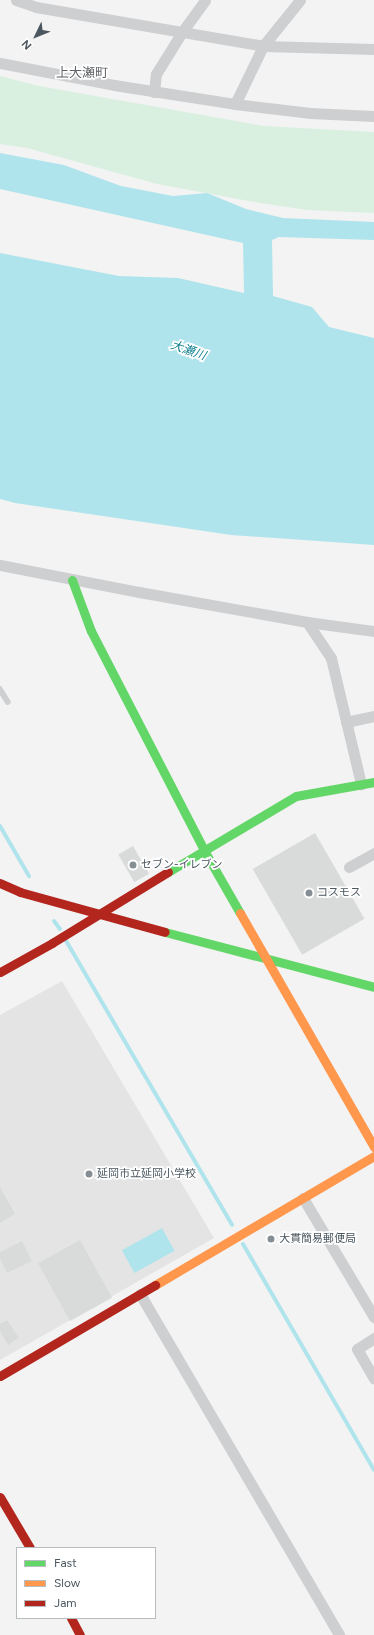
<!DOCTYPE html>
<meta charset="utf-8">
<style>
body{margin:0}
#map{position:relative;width:374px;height:1635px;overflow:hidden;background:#f3f3f3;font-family:Figtree,"Noto Sans JP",sans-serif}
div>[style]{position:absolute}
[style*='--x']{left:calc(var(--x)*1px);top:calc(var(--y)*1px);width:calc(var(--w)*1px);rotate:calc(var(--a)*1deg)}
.education>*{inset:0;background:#e5e4e5}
.green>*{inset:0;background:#d9f0e0}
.water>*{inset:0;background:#b0e4ec;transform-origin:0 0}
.stream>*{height:4px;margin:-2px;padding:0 2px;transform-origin:2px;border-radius:2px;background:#b0e4ec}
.building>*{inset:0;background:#d9dbdb;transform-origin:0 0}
.lane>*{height:5.5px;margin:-2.75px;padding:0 2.75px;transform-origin:2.75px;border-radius:2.75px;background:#cdcfd1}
.street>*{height:11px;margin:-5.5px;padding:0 5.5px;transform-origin:5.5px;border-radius:5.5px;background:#cdcfd1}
.fast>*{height:9px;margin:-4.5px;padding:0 4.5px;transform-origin:4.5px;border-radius:4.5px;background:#63d668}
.slow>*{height:9px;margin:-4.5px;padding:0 4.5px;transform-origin:4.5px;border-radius:4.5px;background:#ff974d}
.jam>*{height:9px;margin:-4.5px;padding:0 4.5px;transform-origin:4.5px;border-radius:4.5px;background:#b3261e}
.dots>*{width:11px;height:11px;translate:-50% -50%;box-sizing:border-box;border:2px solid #fff;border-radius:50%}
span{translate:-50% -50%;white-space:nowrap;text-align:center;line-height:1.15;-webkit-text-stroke:3.5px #fff;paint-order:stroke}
.poi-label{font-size:11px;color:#4a575f}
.left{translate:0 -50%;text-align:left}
.water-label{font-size:12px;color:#138092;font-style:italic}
.quarter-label{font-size:13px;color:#5f6367}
.legend{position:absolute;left:16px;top:1547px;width:140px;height:72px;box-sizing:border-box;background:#fff;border:1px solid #b7bcbf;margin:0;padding:5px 7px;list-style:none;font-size:12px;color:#4a575f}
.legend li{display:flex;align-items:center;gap:8px;height:20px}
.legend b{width:20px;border:1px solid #b7bcbf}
.north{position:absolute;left:16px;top:16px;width:40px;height:40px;-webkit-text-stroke:3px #fff;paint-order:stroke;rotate:227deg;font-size:11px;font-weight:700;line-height:16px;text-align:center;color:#4a575f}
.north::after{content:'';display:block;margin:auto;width:14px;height:18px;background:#4a575f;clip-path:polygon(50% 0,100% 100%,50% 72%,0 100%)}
</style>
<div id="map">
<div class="education">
<div style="clip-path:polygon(62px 981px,214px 1238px,0 1360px,0 1015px)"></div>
</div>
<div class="green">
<div style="clip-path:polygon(0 76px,39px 86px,264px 126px,374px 132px,374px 213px,307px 210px,254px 202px,157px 184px,27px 148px,0 144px)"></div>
</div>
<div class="water">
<div style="clip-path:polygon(0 153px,64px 165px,121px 186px,173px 196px,207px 193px,246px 209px,283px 218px,374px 222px,374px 240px,279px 237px,272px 240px,273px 296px,312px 307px,329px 327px,374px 338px,374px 545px,231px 535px,15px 503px,0 499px,0 253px,119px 276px,178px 278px,244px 293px,243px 243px,0 189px)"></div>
<div style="left:162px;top:1228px;width:26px;height:46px;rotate:61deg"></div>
</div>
<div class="stream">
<div style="--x:0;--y:826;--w:58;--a:59.9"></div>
<div style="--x:54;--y:921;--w:10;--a:53"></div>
<div style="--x:65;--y:939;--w:331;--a:59.7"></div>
<div style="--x:243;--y:1244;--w:261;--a:59.9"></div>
</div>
<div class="building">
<div style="left:315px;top:833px;width:99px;height:72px;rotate:60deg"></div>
<div style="left:133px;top:846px;width:32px;height:17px;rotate:60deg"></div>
<div style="clip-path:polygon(0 1187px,15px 1214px,0 1223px)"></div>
<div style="left:80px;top:1240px;width:66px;height:48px;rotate:61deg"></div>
<div style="clip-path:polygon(22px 1241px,32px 1261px,7px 1273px,0 1259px,0 1252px)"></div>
<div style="clip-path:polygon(7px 1320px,19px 1338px,8px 1345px,0 1331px,0 1324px)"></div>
</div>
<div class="lane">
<div style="--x:0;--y:689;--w:15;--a:58"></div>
</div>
<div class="street">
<div style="--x:16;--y:0;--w:21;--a:19"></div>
<div style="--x:36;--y:7;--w:230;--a:9.7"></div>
<div style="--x:263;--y:46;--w:111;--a:1.5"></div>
<div style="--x:0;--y:63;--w:116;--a:10.9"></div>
<div style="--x:114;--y:85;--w:122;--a:8.9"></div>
<div style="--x:235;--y:104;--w:76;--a:6.8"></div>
<div style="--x:310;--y:113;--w:64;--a:2.7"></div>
<div style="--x:154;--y:92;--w:18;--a:-84"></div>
<div style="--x:156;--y:74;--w:49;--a:-58.2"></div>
<div style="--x:182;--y:32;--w:39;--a:-54"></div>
<div style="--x:235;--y:104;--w:64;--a:-64.2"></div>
<div style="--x:263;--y:46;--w:59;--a:-51.2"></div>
<div style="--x:0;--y:565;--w:142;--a:11"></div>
<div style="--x:139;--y:592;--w:171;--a:10.1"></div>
<div style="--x:307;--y:622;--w:68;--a:7.7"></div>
<div style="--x:307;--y:622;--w:43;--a:56.3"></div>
<div style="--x:331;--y:658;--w:130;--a:76.6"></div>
<div style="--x:346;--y:722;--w:29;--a:-12"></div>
<div style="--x:349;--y:867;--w:29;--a:-29"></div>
<div style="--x:303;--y:1198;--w:139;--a:59.2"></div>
<div style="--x:140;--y:1294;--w:395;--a:59.7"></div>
<div style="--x:374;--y:1338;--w:20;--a:147"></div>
<div style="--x:357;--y:1349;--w:34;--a:60"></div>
</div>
<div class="fast">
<div style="--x:72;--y:580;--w:54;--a:69.6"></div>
<div style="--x:91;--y:631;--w:249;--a:62.7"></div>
<div style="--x:205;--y:852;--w:70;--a:60.2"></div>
<div style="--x:168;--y:872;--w:149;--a:-30.7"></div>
<div style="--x:296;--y:796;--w:79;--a:-10.2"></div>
<div style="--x:165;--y:932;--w:216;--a:14.7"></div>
</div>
<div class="slow">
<div style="--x:240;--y:913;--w:270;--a:60.2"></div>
<div style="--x:155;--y:1285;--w:254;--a:-30.5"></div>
</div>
<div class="jam">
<div style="--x:0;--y:883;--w:22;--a:24"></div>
<div style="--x:20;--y:892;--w:150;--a:15.4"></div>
<div style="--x:0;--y:972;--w:60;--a:-29.1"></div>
<div style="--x:52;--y:943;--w:136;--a:-31.5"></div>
<div style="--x:0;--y:1376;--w:180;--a:-30.4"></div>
<div style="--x:0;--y:1497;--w:59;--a:59.5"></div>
<div style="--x:71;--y:1618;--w:19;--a:62"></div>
</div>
<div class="dots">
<div style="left:133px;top:865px;background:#858e93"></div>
<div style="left:309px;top:893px;background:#858e93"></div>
<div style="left:89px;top:1174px;background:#858e93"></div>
<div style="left:271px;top:1239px;background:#858e93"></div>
</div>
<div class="poi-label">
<span class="left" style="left:141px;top:865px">セブン-イレブン</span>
<span class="left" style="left:317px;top:893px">コスモス</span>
<span class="left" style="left:97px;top:1174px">延岡市立延岡小学校</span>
<span class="left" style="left:279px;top:1239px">大貫簡易郵便局</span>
</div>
<div class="water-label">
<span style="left:188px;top:351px;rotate:19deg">大瀬川</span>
</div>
<div class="quarter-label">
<span style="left:82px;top:73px">上大瀬町</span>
</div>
<ul class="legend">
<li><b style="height:5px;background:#63d668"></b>Fast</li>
<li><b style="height:5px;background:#ff974d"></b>Slow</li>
<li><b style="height:5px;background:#b3261e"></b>Jam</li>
</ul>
<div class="north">N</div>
</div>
